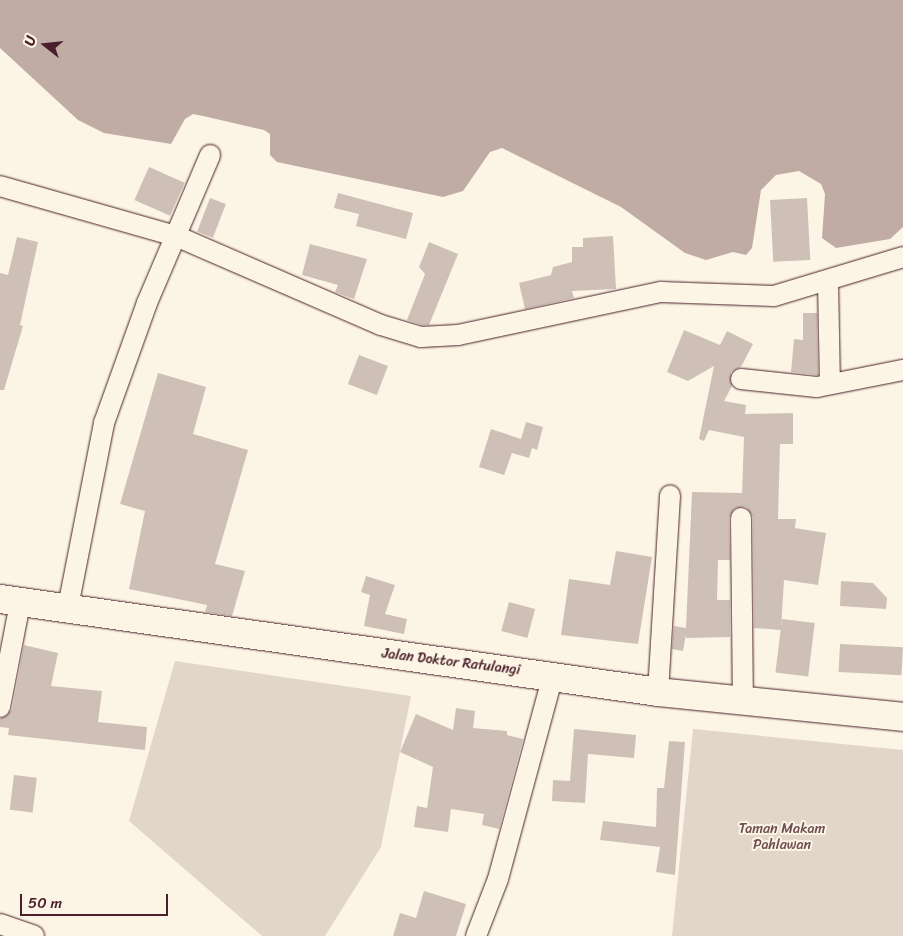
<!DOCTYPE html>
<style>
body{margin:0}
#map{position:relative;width:903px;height:936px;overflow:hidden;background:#fcf5e5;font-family:Sriracha,sans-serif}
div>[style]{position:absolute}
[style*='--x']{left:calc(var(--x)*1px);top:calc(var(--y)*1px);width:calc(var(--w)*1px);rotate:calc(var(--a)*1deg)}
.green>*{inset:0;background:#e2d5ca}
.water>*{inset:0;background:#c0aca5}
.building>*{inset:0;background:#cfc0b7;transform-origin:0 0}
.roads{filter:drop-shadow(0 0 1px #4a1f2b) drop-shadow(0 0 1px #4a1f2b)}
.minor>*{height:20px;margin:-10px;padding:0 10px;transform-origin:10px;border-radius:10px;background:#fcf5e5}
.highway>*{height:28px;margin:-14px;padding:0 14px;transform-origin:14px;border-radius:14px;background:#fcf5e5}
span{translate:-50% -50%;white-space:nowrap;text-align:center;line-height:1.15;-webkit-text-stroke:4px #fcf5e5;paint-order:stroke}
.street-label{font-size:14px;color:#4a1f2b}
.park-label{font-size:14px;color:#704c53}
.north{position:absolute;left:20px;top:20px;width:50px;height:50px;-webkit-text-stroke:4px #fcf5e5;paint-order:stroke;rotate:286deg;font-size:14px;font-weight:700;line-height:20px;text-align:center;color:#4a1f2b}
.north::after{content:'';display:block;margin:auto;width:18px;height:22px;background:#4a1f2b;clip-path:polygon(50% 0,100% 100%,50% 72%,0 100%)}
.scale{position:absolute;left:20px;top:894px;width:148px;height:22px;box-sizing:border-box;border:2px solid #4a1f2b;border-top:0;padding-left:6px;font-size:15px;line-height:18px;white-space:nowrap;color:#4a1f2b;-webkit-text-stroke:4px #fcf5e5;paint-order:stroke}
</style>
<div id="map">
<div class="green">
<div style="clip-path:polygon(175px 661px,411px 696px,381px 847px,325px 936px,262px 936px,129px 821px)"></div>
<div style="clip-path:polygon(693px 729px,903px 750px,903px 936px,672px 936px)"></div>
</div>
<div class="water">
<div style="clip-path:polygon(0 0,903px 0,903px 227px,890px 239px,836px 248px,822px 238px,825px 194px,821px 184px,799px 171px,776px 175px,761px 190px,752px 248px,746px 255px,733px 252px,706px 260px,685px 253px,621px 207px,502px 148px,490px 152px,463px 191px,443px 197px,277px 162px,270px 155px,270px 134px,264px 130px,203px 116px,193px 114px,185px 119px,171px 144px,104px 133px,78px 120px,0 48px)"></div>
</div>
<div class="building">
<div style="left:149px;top:167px;width:39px;height:36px;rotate:24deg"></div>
<div style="clip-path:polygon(338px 193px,413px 213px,406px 239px,356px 226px,359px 214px,334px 208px)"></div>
<div style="left:210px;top:198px;width:17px;height:36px;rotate:21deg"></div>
<div style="left:807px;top:198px;width:62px;height:37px;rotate:87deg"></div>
<div style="clip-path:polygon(613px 236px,616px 289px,572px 291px,574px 298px,525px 309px,519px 283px,551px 275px,553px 267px,572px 262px,572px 247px,583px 247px,583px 238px)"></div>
<div style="clip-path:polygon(17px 237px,38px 242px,20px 325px,23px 326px,4px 390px,0 390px,0 273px,8px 275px)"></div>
<div style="clip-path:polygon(429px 242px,458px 254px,429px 325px,422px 325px,407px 320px,425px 274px,419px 267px)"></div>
<div style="clip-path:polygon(310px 244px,367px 259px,354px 299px,335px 292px,338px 285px,302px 275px)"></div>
<div style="clip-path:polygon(803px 313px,817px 313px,818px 375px,791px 372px,794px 339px,803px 340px)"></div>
<div style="clip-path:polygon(684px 330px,720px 345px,727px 331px,753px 344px,741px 367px,731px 372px,732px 386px,724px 401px,746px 405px,745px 414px,793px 413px,793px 444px,780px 444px,778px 519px,796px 519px,795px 528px,826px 533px,818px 585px,784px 580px,781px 630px,754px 628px,753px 517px,746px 507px,735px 508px,729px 518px,730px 560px,718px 560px,717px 600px,730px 600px,730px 637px,686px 638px,686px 634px,683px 651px,672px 649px,674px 626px,686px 628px,692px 492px,742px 493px,744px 437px,709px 430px,704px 441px,699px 439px,714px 366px,688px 381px,667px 372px)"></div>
<div style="left:359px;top:355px;width:31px;height:31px;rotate:21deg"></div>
<div style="clip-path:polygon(158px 373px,206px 387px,193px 434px,248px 450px,215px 564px,245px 571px,232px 616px,205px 612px,207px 605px,129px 589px,145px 511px,120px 504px)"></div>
<div style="clip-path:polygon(526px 422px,543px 427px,537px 450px,532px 448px,529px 458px,512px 453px,504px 475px,479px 467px,491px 429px,521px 439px)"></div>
<div style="clip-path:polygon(616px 551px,652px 557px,638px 644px,561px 635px,569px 579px,610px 585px)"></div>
<div style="clip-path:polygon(366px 576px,395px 585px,385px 614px,407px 619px,404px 634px,364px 626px,370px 595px,361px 592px)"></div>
<div style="clip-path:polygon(841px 581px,873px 583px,887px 598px,886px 609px,840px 606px)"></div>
<div style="left:509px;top:602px;width:27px;height:30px;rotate:15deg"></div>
<div style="left:782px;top:619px;width:33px;height:54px;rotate:7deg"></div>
<div style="left:840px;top:644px;width:63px;height:28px;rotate:3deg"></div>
<div style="clip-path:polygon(24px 645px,58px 653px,51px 686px,102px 691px,98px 722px,147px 727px,145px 750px,8px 735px,9px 728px,0 727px,0 719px,12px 710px)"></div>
<div style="clip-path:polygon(456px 708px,475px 711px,473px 728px,507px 731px,507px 735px,523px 739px,499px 829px,482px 825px,484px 814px,451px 809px,448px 832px,414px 827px,417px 806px,427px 808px,433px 767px,400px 752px,416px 714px,453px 730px)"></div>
<div style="clip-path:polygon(574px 729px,636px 735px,634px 758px,588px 754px,585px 803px,552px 801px,553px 780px,570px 781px)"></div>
<div style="clip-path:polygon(669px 741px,685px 742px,675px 875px,656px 872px,660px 847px,600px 840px,603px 821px,656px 827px,657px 788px,664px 788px)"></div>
<div style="left:14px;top:775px;width:23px;height:35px;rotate:7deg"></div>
<div style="clip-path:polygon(424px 891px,466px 904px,456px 936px,393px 936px,400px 913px,416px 918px)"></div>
</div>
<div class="roads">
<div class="minor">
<div style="--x:0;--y:186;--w:183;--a:15.9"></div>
<div style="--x:176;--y:236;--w:223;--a:23.5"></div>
<div style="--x:381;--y:325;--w:42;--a:16.7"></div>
<div style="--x:421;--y:337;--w:37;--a:-3"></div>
<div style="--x:458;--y:335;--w:208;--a:-12"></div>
<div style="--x:661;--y:292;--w:113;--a:2"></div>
<div style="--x:774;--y:296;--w:135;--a:-16.8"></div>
<div style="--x:828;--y:282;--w:102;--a:88.9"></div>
<div style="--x:741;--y:379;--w:76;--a:6"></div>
<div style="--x:817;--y:387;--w:88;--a:-11.2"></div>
<div style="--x:741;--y:518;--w:182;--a:89.4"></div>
<div style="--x:67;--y:612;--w:193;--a:-78.9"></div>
<div style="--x:104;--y:423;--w:127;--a:-70.3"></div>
<div style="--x:147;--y:303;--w:161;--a:-66.9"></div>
<div style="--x:658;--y:692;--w:197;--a:-86.5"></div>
<div style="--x:0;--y:707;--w:106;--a:-79.1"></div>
<div style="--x:0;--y:924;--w:36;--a:19"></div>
<div style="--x:476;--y:936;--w:61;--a:-68.9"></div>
<div style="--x:498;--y:879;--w:211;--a:-74.9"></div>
</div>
<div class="highway">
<div style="--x:0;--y:599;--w:665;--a:8.04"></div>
<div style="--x:658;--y:692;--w:246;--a:5.8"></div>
</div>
</div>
<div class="street-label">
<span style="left:451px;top:662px;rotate:7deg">Jalan Doktor Ratulangi</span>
</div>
<div class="park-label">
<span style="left:782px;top:837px">Taman Makam<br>Pahlawan</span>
</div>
<div class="north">U</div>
<div class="scale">50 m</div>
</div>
